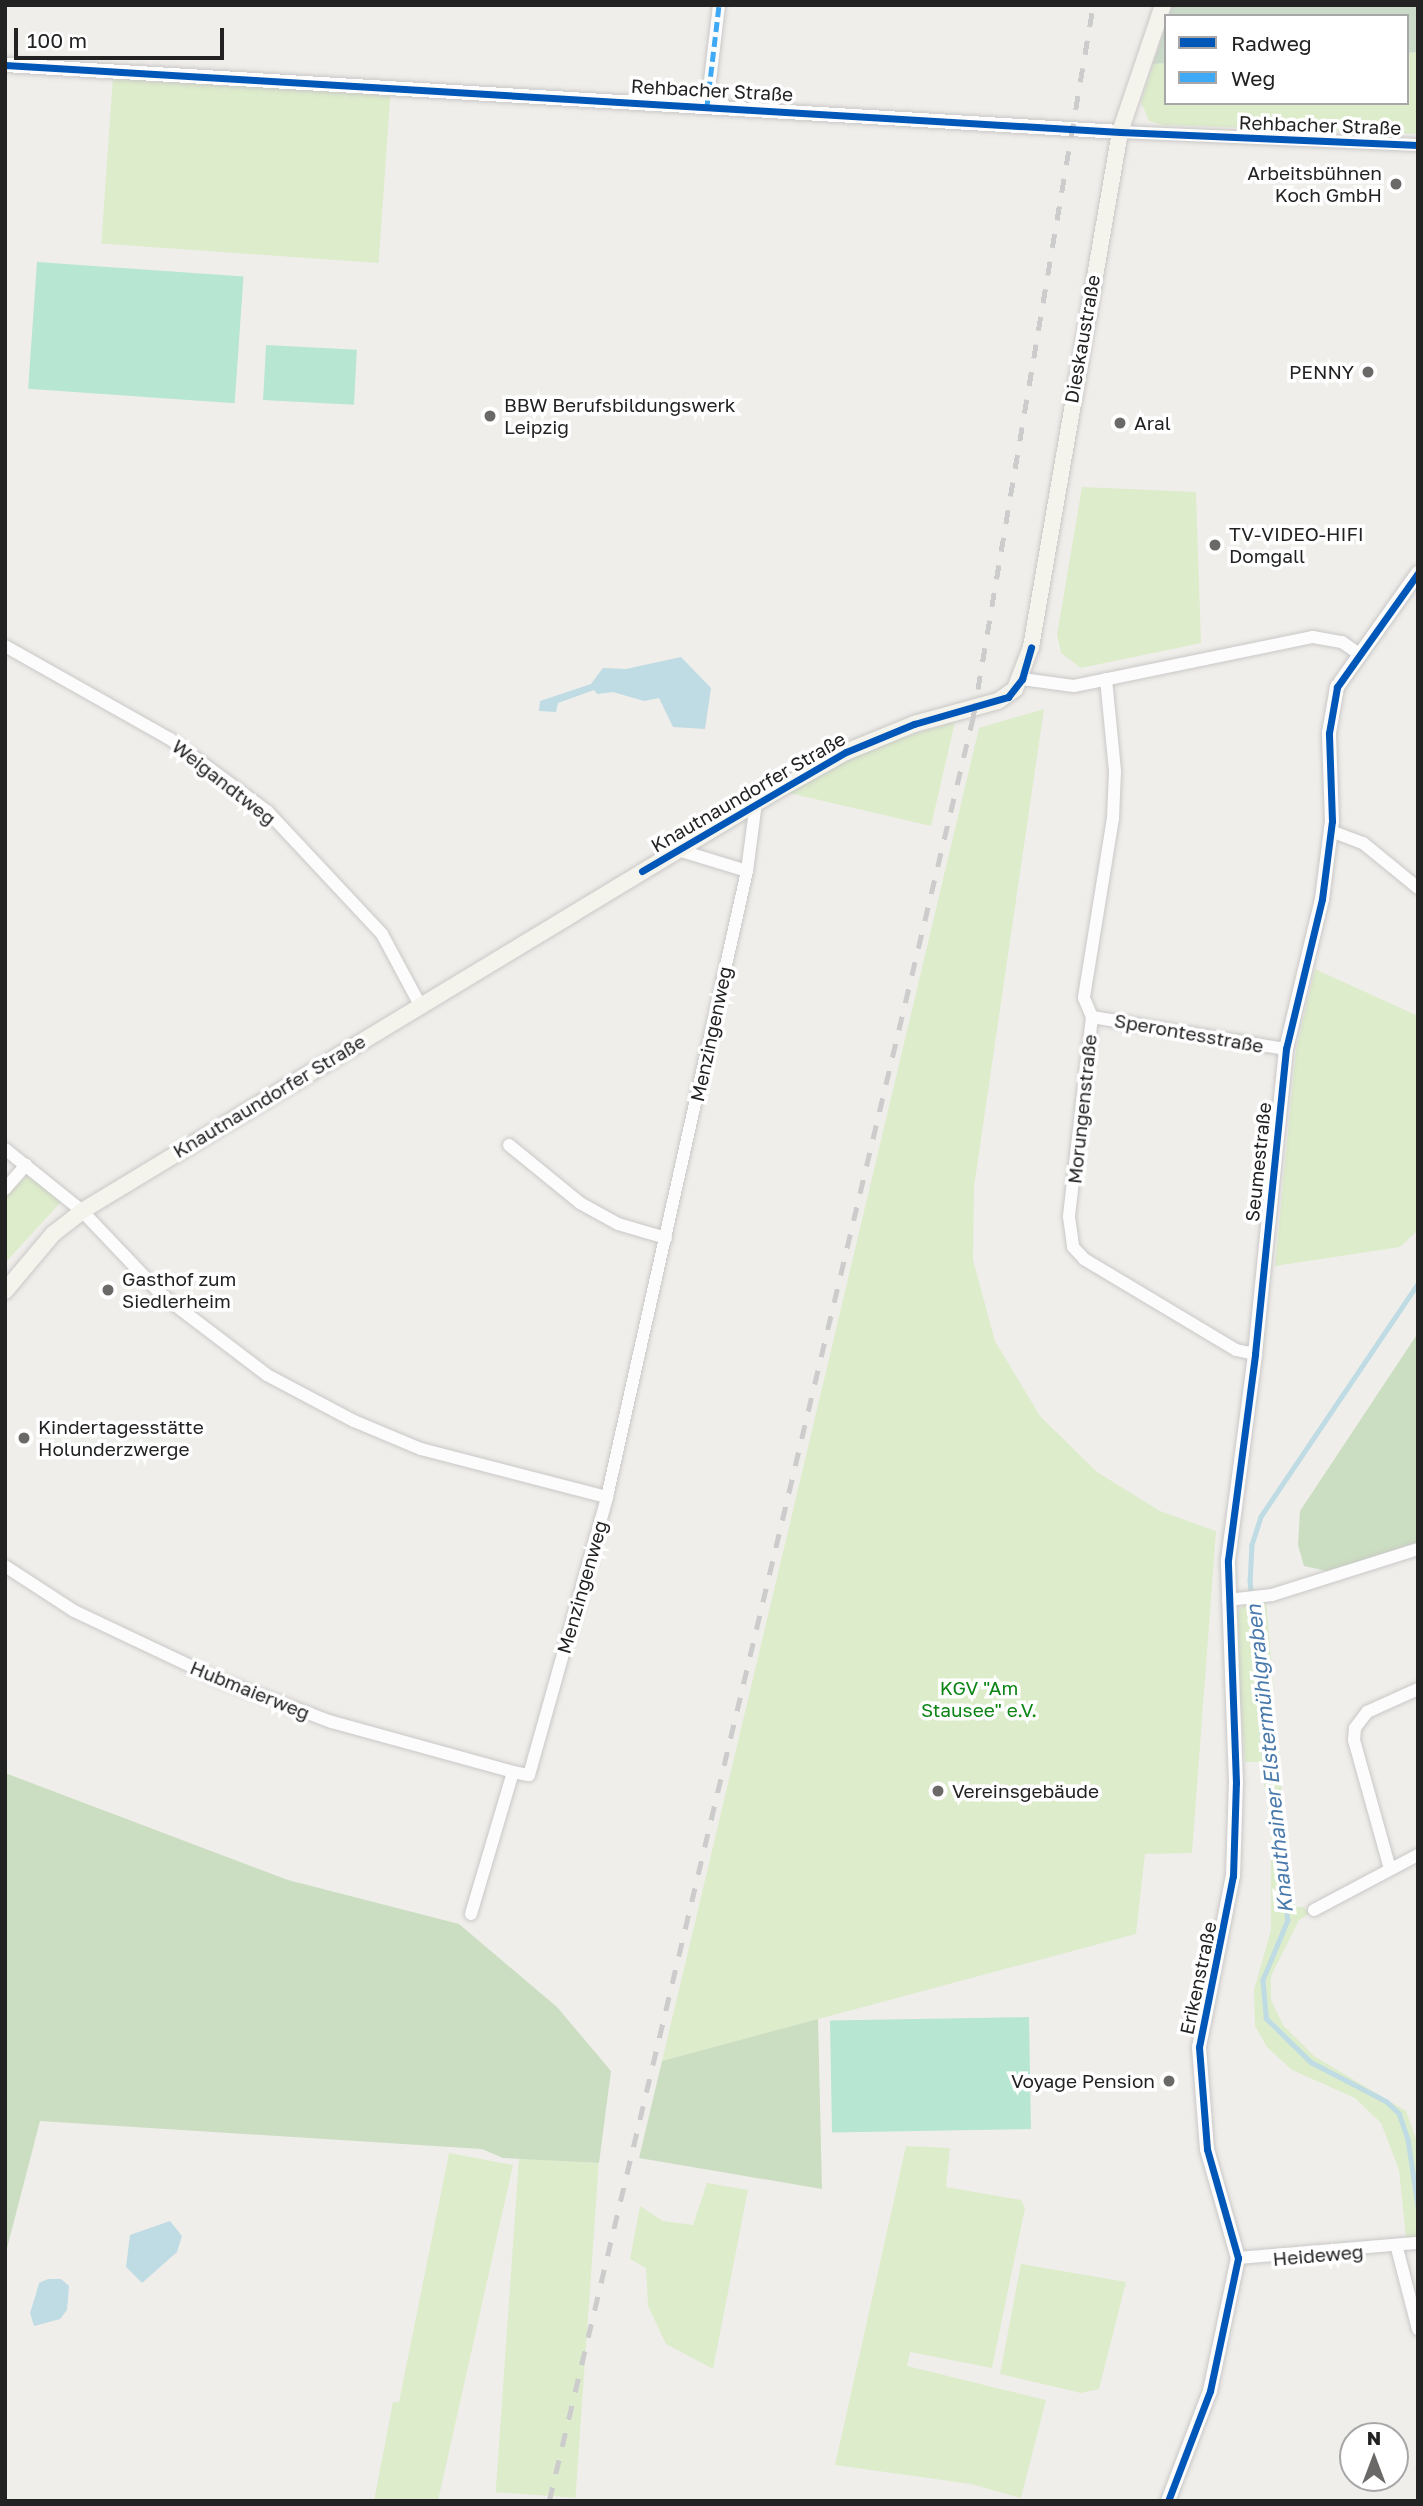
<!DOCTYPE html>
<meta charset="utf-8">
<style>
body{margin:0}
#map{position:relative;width:1423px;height:2506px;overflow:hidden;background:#f0eeeb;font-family:"Golos Text",sans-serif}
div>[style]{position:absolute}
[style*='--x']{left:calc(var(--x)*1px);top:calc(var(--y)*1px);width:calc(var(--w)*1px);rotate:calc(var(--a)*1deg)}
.grass>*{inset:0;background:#ddeccb;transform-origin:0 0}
.forest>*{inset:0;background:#cbdec1}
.cemetery>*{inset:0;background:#cadbca}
.pitch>*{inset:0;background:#b7e6d2;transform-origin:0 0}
.water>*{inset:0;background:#bfdbe3}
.stream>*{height:4.5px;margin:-2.25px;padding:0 2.25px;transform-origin:2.25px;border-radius:2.25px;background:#bfdbe3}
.roads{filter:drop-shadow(0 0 2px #c9c8c7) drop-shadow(0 0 2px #c9c8c7)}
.minor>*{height:12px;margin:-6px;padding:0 6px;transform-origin:6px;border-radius:6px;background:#fdfcfc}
.tertiary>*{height:14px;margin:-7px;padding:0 7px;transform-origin:7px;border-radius:7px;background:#fdfcfc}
.secondary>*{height:16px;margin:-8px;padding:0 8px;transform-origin:8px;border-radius:8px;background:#f4f4ed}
.rail>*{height:4.5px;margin-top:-2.25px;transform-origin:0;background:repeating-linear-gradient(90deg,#ccc 0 14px,transparent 0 28px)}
.quiet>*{height:5px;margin-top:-2.5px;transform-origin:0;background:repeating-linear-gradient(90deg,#3fa9f5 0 10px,transparent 0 15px)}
.cycleway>*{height:7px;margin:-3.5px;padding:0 3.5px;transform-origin:3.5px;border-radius:3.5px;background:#0057b8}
.dots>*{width:19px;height:19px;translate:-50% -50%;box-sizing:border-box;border:4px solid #fff;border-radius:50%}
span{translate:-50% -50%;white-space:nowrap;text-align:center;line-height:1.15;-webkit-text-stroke:7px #fff;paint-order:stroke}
.street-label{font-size:19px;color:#222}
.poi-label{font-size:19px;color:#222}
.right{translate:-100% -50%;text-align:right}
.left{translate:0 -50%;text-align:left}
.park-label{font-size:19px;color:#0c8416}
.water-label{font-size:21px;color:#4a7aab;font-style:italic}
.frame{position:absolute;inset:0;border:7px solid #222;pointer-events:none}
.legend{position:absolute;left:1164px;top:14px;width:245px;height:91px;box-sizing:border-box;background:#fff;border:2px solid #a7a7a7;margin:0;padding:9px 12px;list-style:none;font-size:21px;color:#222}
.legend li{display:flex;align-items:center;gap:14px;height:35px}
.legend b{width:35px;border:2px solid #a7a7a7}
.north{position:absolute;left:1339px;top:2422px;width:70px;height:70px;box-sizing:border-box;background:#fff;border:2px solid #a7a7a7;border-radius:50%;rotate:0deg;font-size:19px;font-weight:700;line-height:28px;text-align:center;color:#222}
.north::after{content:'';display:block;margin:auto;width:24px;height:32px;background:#6a6968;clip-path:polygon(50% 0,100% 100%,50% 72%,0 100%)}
.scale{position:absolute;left:14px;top:28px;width:210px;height:32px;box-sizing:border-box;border:4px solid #222;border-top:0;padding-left:9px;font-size:21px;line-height:24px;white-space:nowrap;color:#222;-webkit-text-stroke:5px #fff;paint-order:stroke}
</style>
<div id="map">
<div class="grass">
<div style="clip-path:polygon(1418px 52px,1418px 134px,1163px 125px,1149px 121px,1141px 102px,1153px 64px,1166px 63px,1166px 103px,1407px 103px,1407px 53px)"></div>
<div style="left:113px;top:76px;width:278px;height:168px;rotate:4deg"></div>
<div style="clip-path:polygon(1082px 487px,1196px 492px,1201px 643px,1081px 668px,1061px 653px,1057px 635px)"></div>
<div style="clip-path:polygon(1044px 709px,974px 1187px,973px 1260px,995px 1341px,1040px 1416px,1097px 1472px,1160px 1511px,1216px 1531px,1192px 1853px,1145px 1854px,1136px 1934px,662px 2061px,979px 728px)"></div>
<div style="clip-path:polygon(955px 722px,931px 826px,785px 792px,875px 746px)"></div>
<div style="clip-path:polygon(1315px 969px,1418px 1016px,1418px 1230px,1400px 1247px,1275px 1266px,1296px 1050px)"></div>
<div style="clip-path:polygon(29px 1174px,61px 1202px,5px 1263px,5px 1197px)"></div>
<div style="clip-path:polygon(1266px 1600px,1290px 1889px,1296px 1907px,1304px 1907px,1309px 1914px,1299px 1920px,1271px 1976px,1271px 2000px,1283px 2025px,1314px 2056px,1406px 2111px,1418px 2144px,1418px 2239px,1406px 2237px,1399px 2170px,1381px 2123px,1355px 2098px,1292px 2070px,1267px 2047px,1255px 2026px,1254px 1990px,1271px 1930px,1271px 1818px,1259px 1762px,1245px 1762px,1234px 1614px,1246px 1603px)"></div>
<div style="clip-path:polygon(906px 2146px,950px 2148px,946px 2187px,1021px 2200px,1025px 2208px,992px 2368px,910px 2352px,907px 2366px,1046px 2400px,1021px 2498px,971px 2484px,835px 2465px)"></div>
<div style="clip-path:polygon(449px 2153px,513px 2165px,438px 2501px,374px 2501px,393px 2402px,399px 2402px)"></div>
<div style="left:519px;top:2158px;width:80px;height:335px;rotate:4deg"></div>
<div style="clip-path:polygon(707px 2183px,748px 2190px,713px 2369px,666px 2344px,648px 2306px,646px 2268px,630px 2259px,640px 2206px,663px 2221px,693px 2225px)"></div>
<div style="clip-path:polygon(1021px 2264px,1126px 2282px,1099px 2389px,1081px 2393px,1000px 2374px)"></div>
</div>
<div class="forest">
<div style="clip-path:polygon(1418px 1333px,1418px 1544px,1327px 1571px,1304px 1566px,1298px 1545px,1300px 1511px)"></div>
<div style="clip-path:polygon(5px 1773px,288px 1880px,459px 1924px,557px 2007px,611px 2071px,599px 2163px,503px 2158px,482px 2149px,40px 2121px,5px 2256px)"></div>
<div style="clip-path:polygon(818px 2019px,822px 2189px,639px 2158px,662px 2061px)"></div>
</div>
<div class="cemetery">
<div style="clip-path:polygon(1172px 5px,1418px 5px,1418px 52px,1407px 53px,1407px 16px,1169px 16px)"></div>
<div style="clip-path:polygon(1166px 25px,1166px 63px,1153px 64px)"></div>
</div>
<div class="pitch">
<div style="left:37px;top:262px;width:207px;height:127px;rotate:4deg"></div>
<div style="left:266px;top:345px;width:91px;height:55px;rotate:3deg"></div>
<div style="left:1029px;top:2017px;width:112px;height:199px;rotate:89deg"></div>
</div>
<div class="water">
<div style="clip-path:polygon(681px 657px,711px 688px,705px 729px,673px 727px,659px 698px,644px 701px,613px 692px,597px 694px,594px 690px,558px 703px,556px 712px,539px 711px,540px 701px,591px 684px,603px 668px,626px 669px)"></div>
<div style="clip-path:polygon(170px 2221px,182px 2236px,177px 2252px,142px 2283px,126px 2267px,130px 2235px)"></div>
<div style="clip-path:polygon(48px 2279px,61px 2279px,69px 2286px,67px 2310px,60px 2319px,34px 2326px,30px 2313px,36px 2294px,39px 2283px)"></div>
</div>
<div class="stream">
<div style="--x:1418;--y:1284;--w:281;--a:124"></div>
<div style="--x:1261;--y:1517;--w:29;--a:108"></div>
<div style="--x:1252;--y:1545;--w:35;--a:93"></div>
<div style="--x:1250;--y:1580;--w:168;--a:85.5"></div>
<div style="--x:1263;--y:1747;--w:175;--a:81.8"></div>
<div style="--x:1288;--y:1920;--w:65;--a:112.6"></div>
<div style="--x:1263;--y:1980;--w:38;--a:85"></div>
<div style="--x:1266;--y:2018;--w:63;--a:44.4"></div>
<div style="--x:1311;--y:2062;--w:85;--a:27.5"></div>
<div style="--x:1386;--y:2101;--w:18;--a:43"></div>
<div style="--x:1399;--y:2113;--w:28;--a:71"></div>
<div style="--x:1408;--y:2139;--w:68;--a:81.5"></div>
</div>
<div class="roads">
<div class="minor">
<div style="--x:707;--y:106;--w:102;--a:-83.2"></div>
<div style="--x:1120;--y:132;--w:298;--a:2.5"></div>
<div style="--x:5;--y:646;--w:189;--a:29.4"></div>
<div style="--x:170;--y:739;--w:121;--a:36.6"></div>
<div style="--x:267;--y:811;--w:168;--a:46.9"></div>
<div style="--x:382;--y:934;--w:81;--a:61.8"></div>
<div style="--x:1022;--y:679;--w:52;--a:7.7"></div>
<div style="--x:1074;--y:686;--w:244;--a:-11.6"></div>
<div style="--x:1313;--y:637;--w:29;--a:10"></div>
<div style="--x:1342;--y:642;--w:19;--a:35"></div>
<div style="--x:1106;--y:679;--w:92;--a:84.4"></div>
<div style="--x:1115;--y:771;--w:47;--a:92.4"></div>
<div style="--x:1113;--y:818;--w:182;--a:99.2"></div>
<div style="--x:1084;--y:998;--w:21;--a:67"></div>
<div style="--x:1092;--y:1017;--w:201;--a:96.6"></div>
<div style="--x:1069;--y:1217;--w:30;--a:82"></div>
<div style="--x:1073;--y:1247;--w:16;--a:47"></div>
<div style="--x:1084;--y:1259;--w:177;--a:30.9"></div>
<div style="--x:1236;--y:1350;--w:19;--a:12"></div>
<div style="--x:1331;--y:831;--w:34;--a:21"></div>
<div style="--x:1363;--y:843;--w:71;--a:39.3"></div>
<div style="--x:678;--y:850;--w:72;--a:16.9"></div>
<div style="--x:1092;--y:1017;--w:197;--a:9.4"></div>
<div style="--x:509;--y:1145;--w:92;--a:39.2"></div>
<div style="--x:580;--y:1203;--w:43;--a:28.9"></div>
<div style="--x:618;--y:1224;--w:50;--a:16.3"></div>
<div style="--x:5;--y:1149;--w:99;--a:38.8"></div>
<div style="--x:82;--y:1211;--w:116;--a:46.4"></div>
<div style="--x:162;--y:1295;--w:132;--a:37.3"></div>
<div style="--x:267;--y:1375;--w:98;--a:27.9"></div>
<div style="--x:354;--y:1421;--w:73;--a:22.7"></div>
<div style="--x:421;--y:1449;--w:192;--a:14.5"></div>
<div style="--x:5;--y:1189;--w:32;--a:-49"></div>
<div style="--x:5;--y:1566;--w:82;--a:33.1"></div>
<div style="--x:74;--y:1611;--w:161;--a:25.3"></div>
<div style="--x:220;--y:1680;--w:120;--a:20.6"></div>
<div style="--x:332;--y:1722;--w:188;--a:15.4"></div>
<div style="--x:1228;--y:1600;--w:44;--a:-6.5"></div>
<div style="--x:1272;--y:1595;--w:153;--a:-17.5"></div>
<div style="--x:1390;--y:1869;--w:134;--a:-105.6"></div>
<div style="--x:1354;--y:1740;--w:12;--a:-85"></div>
<div style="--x:1355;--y:1728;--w:20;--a:-53"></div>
<div style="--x:1367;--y:1712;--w:56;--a:-24.3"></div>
<div style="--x:1314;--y:1910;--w:118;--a:-27.9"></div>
<div style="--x:471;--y:1914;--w:148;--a:-73.5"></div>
<div style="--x:513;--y:1772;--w:16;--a:11"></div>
<div style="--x:529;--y:1775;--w:289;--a:-74.3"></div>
<div style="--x:607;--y:1497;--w:641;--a:-77.39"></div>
<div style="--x:747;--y:871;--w:69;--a:-82.5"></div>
<div style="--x:1397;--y:2248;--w:84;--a:75.5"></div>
<div style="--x:1238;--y:2258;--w:181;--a:-4.8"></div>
</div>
<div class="tertiary">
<div style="--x:5;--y:65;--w:1117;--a:3.44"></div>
<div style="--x:1168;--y:2501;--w:118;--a:-69.1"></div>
<div style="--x:1210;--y:2391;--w:136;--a:-78.1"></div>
<div style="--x:1238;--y:2258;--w:113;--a:-105.9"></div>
<div style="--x:1207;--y:2149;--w:102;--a:-94.5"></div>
<div style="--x:1199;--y:2047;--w:174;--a:-78.8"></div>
<div style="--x:1233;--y:1876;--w:93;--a:-88.2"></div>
<div style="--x:1236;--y:1783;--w:223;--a:-92.1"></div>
<div style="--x:1228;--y:1560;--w:208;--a:-82.5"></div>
<div style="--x:1255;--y:1354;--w:307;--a:-84.2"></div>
<div style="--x:1286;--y:1049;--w:154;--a:-76.5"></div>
<div style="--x:1322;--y:899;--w:79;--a:-82.7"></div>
<div style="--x:1332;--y:821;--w:88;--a:-92"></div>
<div style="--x:1329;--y:733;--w:47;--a:-80.1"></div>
<div style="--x:1337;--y:687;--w:140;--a:-54.6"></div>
</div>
<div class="secondary">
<div style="--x:5;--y:1291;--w:75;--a:-49.9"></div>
<div style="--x:53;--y:1234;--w:37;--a:-38"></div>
<div style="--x:82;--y:1211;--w:811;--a:-31.18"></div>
<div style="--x:776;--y:791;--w:80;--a:-29.1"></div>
<div style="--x:846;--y:752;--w:74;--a:-22.4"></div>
<div style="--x:914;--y:724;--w:87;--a:-15.3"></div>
<div style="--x:998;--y:701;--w:21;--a:-35"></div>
<div style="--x:1015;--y:689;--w:45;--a:-69.1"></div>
<div style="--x:1031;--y:647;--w:523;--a:-80.2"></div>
<div style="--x:1120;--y:132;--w:134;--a:-71.3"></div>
</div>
</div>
<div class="rail">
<div style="--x:549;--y:2501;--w:1834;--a:-76.63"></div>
<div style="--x:973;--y:717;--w:722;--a:-80.43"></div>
</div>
<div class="quiet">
<div style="--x:707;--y:106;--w:102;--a:-83.2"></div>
</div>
<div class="cycleway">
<div style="--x:5;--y:65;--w:1117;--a:3.44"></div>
<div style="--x:1120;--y:132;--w:298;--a:2.5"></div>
<div style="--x:642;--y:871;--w:236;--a:-30.3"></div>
<div style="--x:846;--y:752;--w:74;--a:-22.4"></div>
<div style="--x:914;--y:724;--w:98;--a:-16"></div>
<div style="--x:1008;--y:697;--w:23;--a:-52"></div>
<div style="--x:1022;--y:679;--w:33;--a:-74"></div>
<div style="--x:1168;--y:2501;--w:118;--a:-69.1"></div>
<div style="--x:1210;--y:2391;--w:136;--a:-78.1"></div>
<div style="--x:1238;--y:2258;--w:113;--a:-105.9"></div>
<div style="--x:1207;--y:2149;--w:102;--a:-94.5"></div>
<div style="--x:1199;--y:2047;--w:174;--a:-78.8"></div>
<div style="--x:1233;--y:1876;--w:93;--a:-88.2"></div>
<div style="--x:1236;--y:1783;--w:223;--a:-92.1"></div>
<div style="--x:1228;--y:1560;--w:208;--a:-82.5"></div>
<div style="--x:1255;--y:1354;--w:307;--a:-84.2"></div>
<div style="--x:1286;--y:1049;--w:154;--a:-76.5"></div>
<div style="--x:1322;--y:899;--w:79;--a:-82.7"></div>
<div style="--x:1332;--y:821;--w:88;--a:-92"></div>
<div style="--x:1329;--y:733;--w:47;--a:-80.1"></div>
<div style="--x:1337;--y:687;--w:140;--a:-54.6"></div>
</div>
<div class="dots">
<div style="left:1396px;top:184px;background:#6a6968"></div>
<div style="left:1368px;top:372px;background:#6a6968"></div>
<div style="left:490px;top:416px;background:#6a6968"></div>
<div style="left:1120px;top:423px;background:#6a6968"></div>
<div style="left:1215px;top:545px;background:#6a6968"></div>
<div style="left:108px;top:1290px;background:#6a6968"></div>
<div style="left:24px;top:1438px;background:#6a6968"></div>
<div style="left:938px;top:1791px;background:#6a6968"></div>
<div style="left:1169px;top:2081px;background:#6a6968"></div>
</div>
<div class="street-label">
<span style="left:712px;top:90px;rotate:3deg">Rehbacher Straße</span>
<span style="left:1320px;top:125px;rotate:2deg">Rehbacher Straße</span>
<span style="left:1082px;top:339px;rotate:-80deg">Dieskaustraße</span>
<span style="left:224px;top:782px;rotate:38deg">Weigandtweg</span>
<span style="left:748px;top:792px;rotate:-30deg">Knautnaundorfer Straße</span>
<span style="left:1189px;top:1033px;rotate:10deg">Sperontesstraße</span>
<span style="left:711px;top:1034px;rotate:-78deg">Menzingenweg</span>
<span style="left:269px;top:1096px;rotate:-31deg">Knautnaundorfer Straße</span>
<span style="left:1082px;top:1109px;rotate:-84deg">Morungenstraße</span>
<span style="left:1258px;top:1162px;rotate:-84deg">Seumestraße</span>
<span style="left:582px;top:1587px;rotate:-74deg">Menzingenweg</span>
<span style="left:250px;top:1690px;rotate:22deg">Hubmaierweg</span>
<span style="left:1198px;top:1978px;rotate:-78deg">Erikenstraße</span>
<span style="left:1318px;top:2255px;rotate:-5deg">Heideweg</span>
</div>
<div class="poi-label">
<span class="right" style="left:1382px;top:184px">Arbeitsbühnen<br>Koch GmbH</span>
<span class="right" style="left:1354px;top:372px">PENNY</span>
<span class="left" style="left:504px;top:416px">BBW Berufsbildungswerk<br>Leipzig</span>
<span class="left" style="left:1134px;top:423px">Aral</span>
<span class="left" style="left:1229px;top:545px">TV-VIDEO-HIFI<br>Domgall</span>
<span class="left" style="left:122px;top:1290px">Gasthof zum<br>Siedlerheim</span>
<span class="left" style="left:38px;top:1438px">Kindertagesstätte<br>Holunderzwerge</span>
<span class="left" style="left:952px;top:1791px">Vereinsgebäude</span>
<span class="right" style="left:1155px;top:2081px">Voyage Pension</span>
</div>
<div class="park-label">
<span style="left:979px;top:1699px">KGV "Am<br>Stausee" e.V.</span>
</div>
<div class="water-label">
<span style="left:1269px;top:1759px;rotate:-96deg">Knauthainer Elstermühlgraben</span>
</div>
<div class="frame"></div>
<ul class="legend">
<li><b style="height:9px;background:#0057b8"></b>Radweg</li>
<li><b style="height:9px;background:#3fa9f5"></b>Weg</li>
</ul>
<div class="north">N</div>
<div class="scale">100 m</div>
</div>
